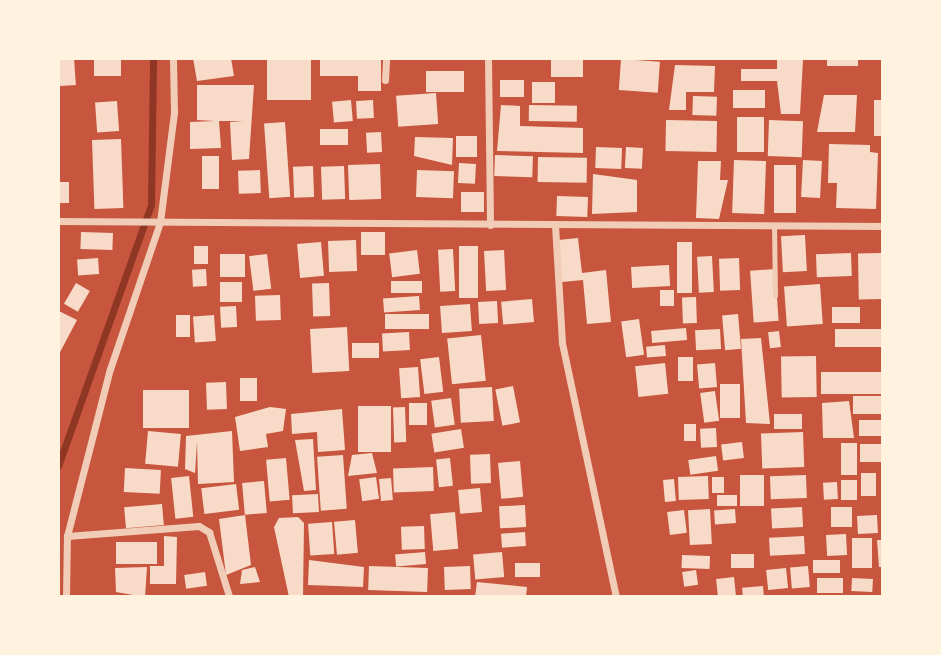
<!DOCTYPE html>
<style>
body{margin:0}
#map{position:relative;width:941px;height:655px;overflow:hidden;background:#c8553d;font-family:Poppins,sans-serif}
div>[style]{position:absolute}
[style*='--x']{left:calc(var(--x)*1px);top:calc(var(--y)*1px);width:calc(var(--w)*1px);rotate:calc(var(--a)*1deg)}
.stream>*{height:7px;margin:-3.5px;padding:0 3.5px;transform-origin:3.5px;border-radius:3.5px;background:#8f3625}
.building>*{inset:0;background:#f7dbc8;transform-origin:0 0}
.service>*{height:5px;margin:-2.5px;padding:0 2.5px;transform-origin:2.5px;border-radius:2.5px;background:#f1ccb7}
.minor>*{height:7px;margin:-3.5px;padding:0 3.5px;transform-origin:3.5px;border-radius:3.5px;background:#f1ccb7}
span{translate:-50% -50%;white-space:nowrap;text-align:center;line-height:1.15;-webkit-text-stroke:7px #fff3e0;paint-order:stroke}
.frame{position:absolute;inset:0;border:60px solid #fff3e0;pointer-events:none}
</style>
<div id="map">
<div class="stream">
<div style="--x:58;--y:466;--w:277;--a:-70.4"></div>
<div style="--x:151;--y:205;--w:147;--a:-89.2"></div>
</div>
<div class="building">
<div style="left:74px;top:58px;width:27px;height:16px;rotate:86deg"></div>
<div style="left:94px;top:58px;width:27px;height:18px"></div>
<div style="clip-path:polygon(193px 58px,231px 58px,234px 76px,197px 81px)"></div>
<div style="clip-path:polygon(320px 58px,381px 58px,381px 91px,358px 91px,358px 76px,320px 76px)"></div>
<div style="left:551px;top:58px;width:32px;height:19px"></div>
<div style="left:827px;top:58px;width:31px;height:8px"></div>
<div style="left:621px;top:59px;width:39px;height:31px;rotate:4deg"></div>
<div style="clip-path:polygon(777px 59px,803px 60px,800px 114px,781px 114px,777px 81px,741px 81px,741px 69px,777px 69px)"></div>
<div style="left:267px;top:60px;width:44px;height:40px"></div>
<div style="clip-path:polygon(675px 65px,715px 66px,714px 92px,686px 92px,686px 110px,669px 110px)"></div>
<div style="left:426px;top:71px;width:38px;height:21px"></div>
<div style="left:500px;top:80px;width:24px;height:17px"></div>
<div style="left:532px;top:82px;width:23px;height:21px"></div>
<div style="clip-path:polygon(197px 85px,254px 85px,249px 159px,232px 160px,230px 122px,243px 121px,219px 121px,221px 148px,190px 149px,190px 122px,215px 121px,197px 120px)"></div>
<div style="left:733px;top:90px;width:32px;height:18px"></div>
<div style="left:436px;top:93px;width:31px;height:40px;rotate:86deg"></div>
<div style="clip-path:polygon(824px 95px,857px 95px,855px 132px,817px 132px)"></div>
<div style="left:693px;top:96px;width:24px;height:19px;rotate:2deg"></div>
<div style="left:351px;top:100px;width:21px;height:19px;rotate:85deg"></div>
<div style="left:373px;top:100px;width:18px;height:17px;rotate:87deg"></div>
<div style="left:874px;top:100px;width:9px;height:36px"></div>
<div style="left:117px;top:101px;width:30px;height:22px;rotate:86deg"></div>
<div style="clip-path:polygon(501px 105px,520px 106px,520px 126px,583px 128px,583px 153px,497px 151px)"></div>
<div style="left:529px;top:105px;width:48px;height:16px;rotate:1deg"></div>
<div style="left:737px;top:117px;width:27px;height:35px"></div>
<div style="left:666px;top:120px;width:51px;height:31px;rotate:1deg"></div>
<div style="left:769px;top:120px;width:34px;height:36px;rotate:2deg"></div>
<div style="left:285px;top:122px;width:75px;height:21px;rotate:86deg"></div>
<div style="left:348px;top:129px;width:16px;height:28px;rotate:90deg"></div>
<div style="left:381px;top:132px;width:20px;height:15px;rotate:87deg"></div>
<div style="left:456px;top:136px;width:21px;height:21px"></div>
<div style="clip-path:polygon(415px 137px,453px 138px,452px 165px,414px 156px)"></div>
<div style="left:121px;top:139px;width:69px;height:29px;rotate:88deg"></div>
<div style="clip-path:polygon(829px 144px,870px 145px,870px 152px,878px 153px,876px 209px,836px 208px,837px 183px,828px 183px)"></div>
<div style="left:596px;top:147px;width:26px;height:21px;rotate:2deg"></div>
<div style="left:626px;top:147px;width:17px;height:21px;rotate:3deg"></div>
<div style="left:495px;top:155px;width:38px;height:21px;rotate:2deg"></div>
<div style="left:202px;top:156px;width:17px;height:33px"></div>
<div style="left:538px;top:157px;width:49px;height:25px;rotate:1deg"></div>
<div style="left:734px;top:160px;width:32px;height:53px;rotate:2deg"></div>
<div style="left:803px;top:160px;width:19px;height:37px;rotate:3deg"></div>
<div style="clip-path:polygon(698px 161px,721px 161px,720px 180px,728px 180px,719px 219px,696px 218px)"></div>
<div style="left:459px;top:163px;width:17px;height:20px;rotate:3deg"></div>
<div style="left:380px;top:164px;width:35px;height:32px;rotate:88deg"></div>
<div style="left:774px;top:165px;width:22px;height:48px"></div>
<div style="left:313px;top:166px;width:31px;height:20px;rotate:88deg"></div>
<div style="left:344px;top:166px;width:33px;height:23px;rotate:88deg"></div>
<div style="left:260px;top:170px;width:23px;height:22px;rotate:88deg"></div>
<div style="left:417px;top:170px;width:37px;height:27px;rotate:2deg"></div>
<div style="clip-path:polygon(593px 174px,637px 180px,637px 212px,592px 214px)"></div>
<div style="left:58px;top:182px;width:11px;height:21px"></div>
<div style="left:461px;top:192px;width:23px;height:20px"></div>
<div style="left:557px;top:196px;width:31px;height:20px;rotate:2deg"></div>
<div style="left:81px;top:232px;width:32px;height:17px;rotate:2deg"></div>
<div style="left:385px;top:232px;width:23px;height:24px;rotate:90deg"></div>
<div style="left:805px;top:235px;width:36px;height:24px;rotate:87deg"></div>
<div style="clip-path:polygon(578px 238px,582px 273px,606px 270px,611px 322px,587px 324px,583px 280px,562px 282px,558px 240px)"></div>
<div style="left:356px;top:240px;width:31px;height:28px;rotate:88deg"></div>
<div style="left:321px;top:242px;width:34px;height:24px;rotate:85deg"></div>
<div style="left:677px;top:242px;width:15px;height:51px"></div>
<div style="left:194px;top:246px;width:14px;height:18px"></div>
<div style="left:459px;top:246px;width:19px;height:52px"></div>
<div style="left:453px;top:249px;width:42px;height:15px;rotate:87deg"></div>
<div style="left:417px;top:250px;width:24px;height:28px;rotate:83deg"></div>
<div style="left:504px;top:250px;width:40px;height:20px;rotate:87deg"></div>
<div style="left:851px;top:253px;width:23px;height:35px;rotate:88deg"></div>
<div style="left:882px;top:253px;width:46px;height:24px;rotate:89deg"></div>
<div style="left:220px;top:254px;width:25px;height:23px"></div>
<div style="left:267px;top:254px;width:35px;height:18px;rotate:83deg"></div>
<div style="left:712px;top:256px;width:36px;height:15px;rotate:87deg"></div>
<div style="left:98px;top:258px;width:16px;height:21px;rotate:86deg"></div>
<div style="left:739px;top:258px;width:32px;height:20px;rotate:88deg"></div>
<div style="left:669px;top:265px;width:21px;height:38px;rotate:87deg"></div>
<div style="left:206px;top:269px;width:17px;height:14px;rotate:87deg"></div>
<div style="left:775px;top:269px;width:52px;height:25px;rotate:86deg"></div>
<div style="left:422px;top:281px;width:12px;height:31px;rotate:90deg"></div>
<div style="left:220px;top:282px;width:22px;height:20px"></div>
<div style="left:76px;top:283px;width:16px;height:24px;rotate:30deg"></div>
<div style="left:329px;top:283px;width:33px;height:17px;rotate:88deg"></div>
<div style="left:820px;top:284px;width:40px;height:36px;rotate:86deg"></div>
<div style="left:674px;top:290px;width:16px;height:14px;rotate:90deg"></div>
<div style="left:280px;top:295px;width:25px;height:25px;rotate:88deg"></div>
<div style="left:419px;top:296px;width:14px;height:36px;rotate:86deg"></div>
<div style="left:696px;top:297px;width:26px;height:14px;rotate:88deg"></div>
<div style="left:532px;top:299px;width:23px;height:31px;rotate:85deg"></div>
<div style="left:497px;top:301px;width:22px;height:19px;rotate:87deg"></div>
<div style="left:470px;top:304px;width:27px;height:30px;rotate:86deg"></div>
<div style="left:236px;top:306px;width:21px;height:16px;rotate:87deg"></div>
<div style="left:832px;top:307px;width:28px;height:16px"></div>
<div style="clip-path:polygon(59px 311px,77px 320px,58px 356px,58px 314px)"></div>
<div style="left:429px;top:314px;width:15px;height:44px;rotate:90deg"></div>
<div style="left:738px;top:314px;width:35px;height:16px;rotate:85deg"></div>
<div style="left:176px;top:315px;width:14px;height:22px"></div>
<div style="left:214px;top:315px;width:26px;height:21px;rotate:86deg"></div>
<div style="left:639px;top:319px;width:36px;height:18px;rotate:82deg"></div>
<div style="left:347px;top:327px;width:44px;height:37px;rotate:87deg"></div>
<div style="left:686px;top:328px;width:12px;height:35px;rotate:85deg"></div>
<div style="left:720px;top:329px;width:20px;height:25px;rotate:87deg"></div>
<div style="left:835px;top:329px;width:47px;height:18px"></div>
<div style="left:779px;top:331px;width:16px;height:11px;rotate:83deg"></div>
<div style="left:409px;top:332px;width:18px;height:27px;rotate:87deg"></div>
<div style="left:481px;top:335px;width:46px;height:34px;rotate:84deg"></div>
<div style="clip-path:polygon(761px 338px,770px 424px,746px 423px,741px 339px)"></div>
<div style="left:379px;top:343px;width:15px;height:27px;rotate:90deg"></div>
<div style="left:665px;top:345px;width:11px;height:19px;rotate:85deg"></div>
<div style="left:816px;top:356px;width:41px;height:35px;rotate:89deg"></div>
<div style="left:439px;top:357px;width:35px;height:19px;rotate:83deg"></div>
<div style="left:678px;top:357px;width:15px;height:24px"></div>
<div style="left:665px;top:363px;width:31px;height:30px;rotate:84deg"></div>
<div style="left:715px;top:363px;width:24px;height:18px;rotate:85deg"></div>
<div style="left:418px;top:367px;width:30px;height:19px;rotate:86deg"></div>
<div style="left:883px;top:372px;width:22px;height:62px;rotate:90deg"></div>
<div style="left:240px;top:378px;width:17px;height:23px"></div>
<div style="left:226px;top:382px;width:27px;height:20px;rotate:88deg"></div>
<div style="left:720px;top:384px;width:20px;height:34px"></div>
<div style="left:513px;top:386px;width:37px;height:18px;rotate:79deg"></div>
<div style="left:492px;top:387px;width:34px;height:33px;rotate:87deg"></div>
<div style="left:143px;top:390px;width:46px;height:38px"></div>
<div style="left:715px;top:391px;width:30px;height:15px;rotate:82deg"></div>
<div style="left:883px;top:396px;width:18px;height:30px;rotate:90deg"></div>
<div style="left:451px;top:398px;width:27px;height:20px;rotate:82deg"></div>
<div style="clip-path:polygon(849px 401px,854px 438px,823px 438px,822px 403px)"></div>
<div style="left:409px;top:403px;width:18px;height:22px"></div>
<div style="left:358px;top:406px;width:33px;height:46px"></div>
<div style="clip-path:polygon(270px 407px,286px 409px,283px 431px,266px 434px,268px 447px,240px 451px,235px 417px)"></div>
<div style="left:405px;top:407px;width:35px;height:12px;rotate:88deg"></div>
<div style="clip-path:polygon(342px 409px,345px 450px,318px 452px,317px 432px,292px 434px,291px 414px)"></div>
<div style="left:802px;top:414px;width:15px;height:28px;rotate:90deg"></div>
<div style="left:883px;top:420px;width:16px;height:24px;rotate:90deg"></div>
<div style="left:684px;top:424px;width:12px;height:17px"></div>
<div style="left:716px;top:428px;width:19px;height:16px;rotate:87deg"></div>
<div style="left:461px;top:429px;width:19px;height:30px;rotate:81deg"></div>
<div style="left:148px;top:431px;width:33px;height:33px;rotate:5deg"></div>
<div style="clip-path:polygon(232px 431px,234px 482px,198px 484px,197px 442px,195px 473px,185px 469px,186px 436px)"></div>
<div style="left:803px;top:432px;width:35px;height:42px;rotate:88deg"></div>
<div style="clip-path:polygon(313px 439px,316px 490px,304px 491px,295px 440px)"></div>
<div style="left:742px;top:442px;width:16px;height:21px;rotate:83deg"></div>
<div style="left:857px;top:443px;width:32px;height:16px;rotate:90deg"></div>
<div style="left:860px;top:444px;width:23px;height:18px"></div>
<div style="clip-path:polygon(372px 453px,377px 473px,348px 476px,352px 455px)"></div>
<div style="left:490px;top:454px;width:29px;height:20px;rotate:88deg"></div>
<div style="left:343px;top:455px;width:54px;height:26px;rotate:86deg"></div>
<div style="left:716px;top:456px;width:15px;height:28px;rotate:82deg"></div>
<div style="left:286px;top:458px;width:42px;height:20px;rotate:85deg"></div>
<div style="left:450px;top:458px;width:28px;height:14px;rotate:84deg"></div>
<div style="left:520px;top:461px;width:36px;height:22px;rotate:85deg"></div>
<div style="left:433px;top:467px;width:24px;height:40px;rotate:88deg"></div>
<div style="left:125px;top:468px;width:36px;height:24px;rotate:3deg"></div>
<div style="left:861px;top:473px;width:15px;height:23px"></div>
<div style="left:740px;top:475px;width:24px;height:31px"></div>
<div style="left:806px;top:475px;width:23px;height:36px;rotate:88deg"></div>
<div style="left:189px;top:476px;width:41px;height:18px;rotate:84deg"></div>
<div style="left:708px;top:476px;width:23px;height:30px;rotate:88deg"></div>
<div style="left:376px;top:477px;width:22px;height:17px;rotate:82deg"></div>
<div style="left:712px;top:477px;width:12px;height:16px"></div>
<div style="left:391px;top:478px;width:22px;height:12px;rotate:85deg"></div>
<div style="left:674px;top:479px;width:22px;height:11px;rotate:85deg"></div>
<div style="left:841px;top:480px;width:16px;height:20px"></div>
<div style="left:264px;top:481px;width:32px;height:22px;rotate:85deg"></div>
<div style="left:837px;top:482px;width:17px;height:14px;rotate:87deg"></div>
<div style="left:236px;top:484px;width:26px;height:35px;rotate:83deg"></div>
<div style="left:480px;top:488px;width:24px;height:22px;rotate:85deg"></div>
<div style="left:318px;top:494px;width:18px;height:26px;rotate:87deg"></div>
<div style="left:717px;top:495px;width:20px;height:11px"></div>
<div style="left:162px;top:504px;width:21px;height:38px;rotate:85deg"></div>
<div style="left:525px;top:505px;width:22px;height:26px;rotate:87deg"></div>
<div style="left:802px;top:507px;width:20px;height:31px;rotate:87deg"></div>
<div style="left:852px;top:507px;width:20px;height:21px;rotate:90deg"></div>
<div style="left:710px;top:509px;width:35px;height:22px;rotate:87deg"></div>
<div style="left:735px;top:509px;width:14px;height:21px;rotate:86deg"></div>
<div style="left:684px;top:510px;width:23px;height:17px;rotate:83deg"></div>
<div style="left:455px;top:512px;width:37px;height:25px;rotate:85deg"></div>
<div style="clip-path:polygon(245px 515px,251px 565px,226px 575px,219px 519px)"></div>
<div style="left:877px;top:515px;width:18px;height:20px;rotate:87deg"></div>
<div style="clip-path:polygon(298px 517px,304px 523px,303px 597px,289px 597px,274px 527px,279px 518px)"></div>
<div style="left:355px;top:520px;width:33px;height:21px;rotate:85deg"></div>
<div style="left:332px;top:522px;width:32px;height:24px;rotate:86deg"></div>
<div style="left:424px;top:526px;width:23px;height:23px;rotate:88deg"></div>
<div style="left:525px;top:532px;width:14px;height:24px;rotate:86deg"></div>
<div style="left:846px;top:534px;width:21px;height:20px;rotate:87deg"></div>
<div style="clip-path:polygon(164px 536px,177px 537px,176px 584px,150px 584px,150px 566px,164px 566px)"></div>
<div style="left:804px;top:536px;width:18px;height:35px;rotate:87deg"></div>
<div style="left:852px;top:538px;width:20px;height:30px"></div>
<div style="clip-path:polygon(877px 540px,883px 540px,883px 567px,879px 567px)"></div>
<div style="left:116px;top:542px;width:41px;height:22px"></div>
<div style="left:425px;top:552px;width:12px;height:30px;rotate:85deg"></div>
<div style="left:502px;top:552px;width:25px;height:29px;rotate:85deg"></div>
<div style="left:754px;top:554px;width:14px;height:23px;rotate:90deg"></div>
<div style="left:682px;top:555px;width:28px;height:13px;rotate:2deg"></div>
<div style="clip-path:polygon(309px 560px,364px 567px,363px 587px,308px 585px)"></div>
<div style="left:813px;top:560px;width:27px;height:13px"></div>
<div style="left:515px;top:563px;width:25px;height:14px"></div>
<div style="left:369px;top:566px;width:59px;height:24px;rotate:2deg"></div>
<div style="left:470px;top:566px;width:23px;height:26px;rotate:88deg"></div>
<div style="left:808px;top:566px;width:21px;height:18px;rotate:85deg"></div>
<div style="clip-path:polygon(147px 567px,145px 597px,116px 592px,115px 568px)"></div>
<div style="clip-path:polygon(255px 567px,260px 582px,240px 584px,242px 570px)"></div>
<div style="left:786px;top:568px;width:20px;height:20px;rotate:84deg"></div>
<div style="left:696px;top:570px;width:15px;height:14px;rotate:82deg"></div>
<div style="left:205px;top:572px;width:14px;height:21px;rotate:82deg"></div>
<div style="left:734px;top:577px;width:20px;height:18px;rotate:84deg"></div>
<div style="left:817px;top:578px;width:26px;height:15px"></div>
<div style="left:852px;top:578px;width:21px;height:13px;rotate:3deg"></div>
<div style="clip-path:polygon(477px 582px,527px 587px,526px 597px,475px 597px)"></div>
<div style="left:763px;top:586px;width:11px;height:21px;rotate:85deg"></div>
</div>
<div class="service">
<div style="--x:774;--y:225;--w:71;--a:89.2"></div>
</div>
<div class="minor">
<div style="--x:488;--y:58;--w:167;--a:89.3"></div>
<div style="--x:385;--y:80;--w:22;--a:-87"></div>
<div style="--x:58;--y:221;--w:825;--a:0.35"></div>
<div style="--x:555;--y:225;--w:118;--a:86.6"></div>
<div style="--x:562;--y:343;--w:260;--a:78"></div>
<div style="--x:67;--y:536;--w:132;--a:-4.3"></div>
<div style="--x:199;--y:526;--w:12;--a:31"></div>
<div style="--x:209;--y:532;--w:67;--a:72.6"></div>
<div style="--x:66;--y:597;--w:61;--a:-89.1"></div>
<div style="--x:67;--y:536;--w:172;--a:-75.6"></div>
<div style="--x:110;--y:369;--w:155;--a:-71.2"></div>
<div style="--x:160;--y:222;--w:111;--a:-82.7"></div>
<div style="--x:174;--y:112;--w:54;--a:-91.1"></div>
</div>
<div class="frame"></div>
</div>
